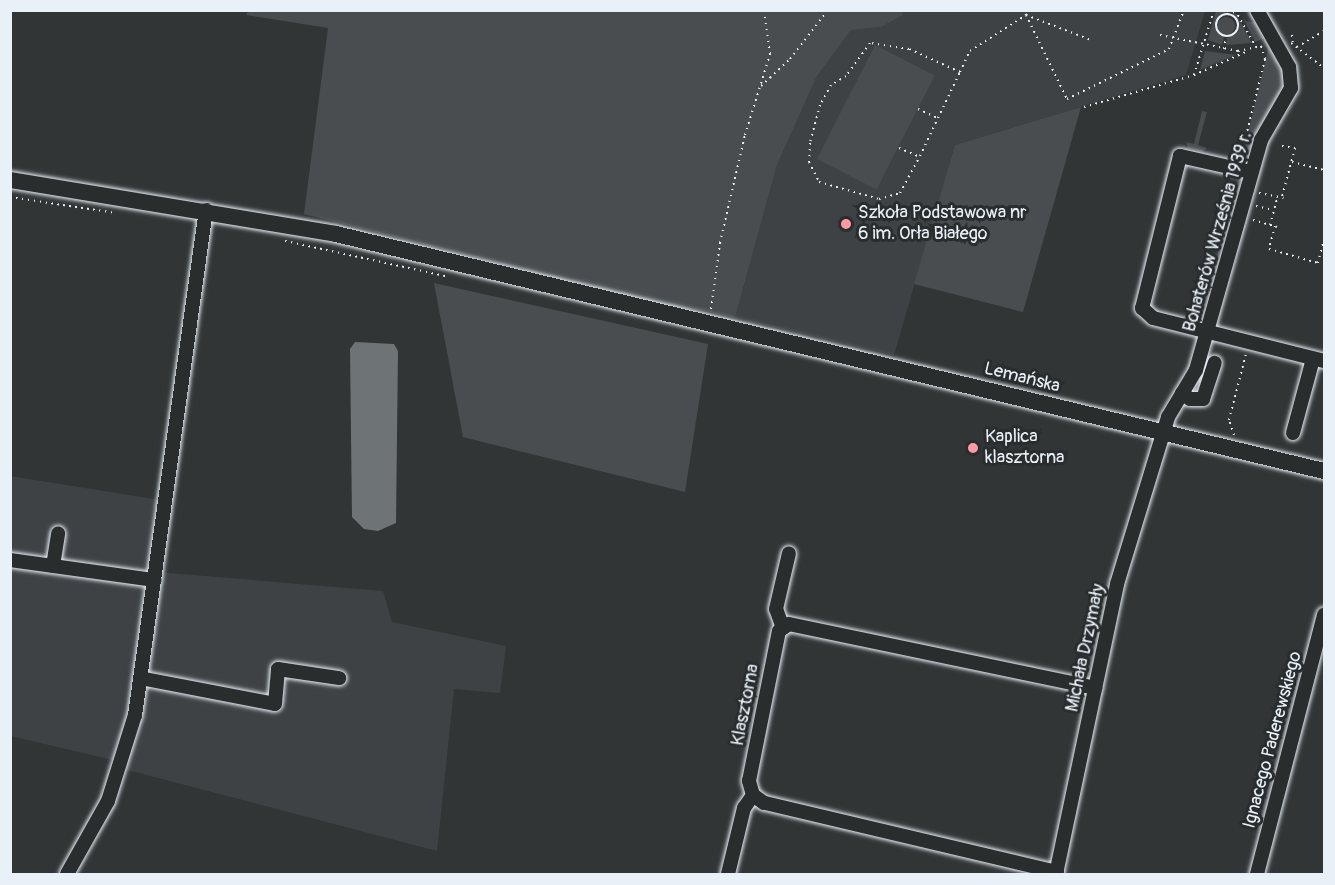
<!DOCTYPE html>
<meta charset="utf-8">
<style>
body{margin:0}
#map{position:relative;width:1335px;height:885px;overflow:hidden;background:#323536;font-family:Pangolin,sans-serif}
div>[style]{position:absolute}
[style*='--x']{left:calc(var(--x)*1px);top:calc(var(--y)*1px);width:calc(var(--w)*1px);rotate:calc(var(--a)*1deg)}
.built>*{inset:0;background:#3f4244}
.green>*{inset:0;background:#494d4f;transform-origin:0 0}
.round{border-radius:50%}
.water>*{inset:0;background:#6e7376}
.path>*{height:2px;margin-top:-1px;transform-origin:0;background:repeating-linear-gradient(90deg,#e8f1f8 0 1.5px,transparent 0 6px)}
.path>.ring{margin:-1px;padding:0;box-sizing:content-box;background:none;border:2px solid #e8f1f8;border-radius:50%}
.roads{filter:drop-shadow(0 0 2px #e8f1f8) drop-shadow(0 0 2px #e8f1f8)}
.minor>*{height:14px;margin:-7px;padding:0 7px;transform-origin:7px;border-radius:7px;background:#2a2d2e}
.major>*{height:16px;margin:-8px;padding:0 8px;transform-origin:8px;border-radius:8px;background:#2a2d2e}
.dots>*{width:16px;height:16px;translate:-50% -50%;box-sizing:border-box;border:3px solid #2a2d2e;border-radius:50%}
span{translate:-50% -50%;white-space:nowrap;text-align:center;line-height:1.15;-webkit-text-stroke:6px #2a2d2e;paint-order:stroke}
.poi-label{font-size:18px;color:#e8f1f8}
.left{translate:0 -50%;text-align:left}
.street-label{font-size:18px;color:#e8f1f8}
.frame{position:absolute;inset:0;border:12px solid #e8f1f8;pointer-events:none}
</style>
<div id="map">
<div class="built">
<div style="clip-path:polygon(902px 11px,1205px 11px,1186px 75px,955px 145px,894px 355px,735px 318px,777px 165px,817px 76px,851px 30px,881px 27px,902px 15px)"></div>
<div style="clip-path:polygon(10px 476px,166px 501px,157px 572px,383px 591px,392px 622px,506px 646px,500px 693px,454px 689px,437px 851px,120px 768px,117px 761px,11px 736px)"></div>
</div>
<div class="green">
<div style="clip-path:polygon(249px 10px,902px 10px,903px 15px,881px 27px,851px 30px,817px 76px,777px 165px,735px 318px,702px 310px,681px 309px,304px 214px,328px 28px,246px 15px)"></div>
<div style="clip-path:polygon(1216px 11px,1227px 12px,1217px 18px,1214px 26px,1224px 37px,1222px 45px,1208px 40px)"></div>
<div style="clip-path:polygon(1232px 14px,1236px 14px,1252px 43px,1226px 45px,1227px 38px,1235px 35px,1239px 26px)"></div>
<div style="clip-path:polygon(1242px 16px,1246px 21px,1258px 23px,1265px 38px,1255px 42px)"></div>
<div class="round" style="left:1217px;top:17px;width:18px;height:18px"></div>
<div style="left:875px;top:45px;width:67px;height:128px;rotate:27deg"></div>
<div style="clip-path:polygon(1269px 46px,1283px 73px,1283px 88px,1251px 148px,1236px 158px,1244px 149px)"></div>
<div style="clip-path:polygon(1205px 51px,1236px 55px,1200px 70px)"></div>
<div style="clip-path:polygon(1081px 107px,1023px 312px,914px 284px,955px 145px)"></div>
<div style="clip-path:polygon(1202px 111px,1207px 112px,1198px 145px,1207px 148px,1202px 152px,1188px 148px,1186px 142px,1194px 144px)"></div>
<div style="clip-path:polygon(434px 283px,708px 344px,685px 492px,463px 437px)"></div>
</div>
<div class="water">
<div style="clip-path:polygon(355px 342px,394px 344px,398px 351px,396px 523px,378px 531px,364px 529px,352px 517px,350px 349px)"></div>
</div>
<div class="path">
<div style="--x:1221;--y:10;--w:15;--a:11"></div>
<div style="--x:1235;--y:10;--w:43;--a:60.4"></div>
<div class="ring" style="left:1216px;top:14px;width:20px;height:20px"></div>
<div style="--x:1026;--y:15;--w:93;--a:64"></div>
<div style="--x:1067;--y:99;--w:114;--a:-26.1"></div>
<div style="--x:1169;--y:49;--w:42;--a:-69"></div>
<div style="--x:1026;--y:15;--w:70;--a:21"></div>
<div style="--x:1160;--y:35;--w:80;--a:11.6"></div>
<div style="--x:1238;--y:51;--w:24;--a:-12"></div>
<div style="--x:1292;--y:35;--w:9;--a:84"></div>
<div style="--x:1291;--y:43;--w:41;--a:37.1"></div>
<div style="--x:1297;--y:47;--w:31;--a:-31"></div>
<div style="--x:1224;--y:49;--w:12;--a:-81"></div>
<div style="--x:960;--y:72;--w:56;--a:-155.7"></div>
<div style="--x:909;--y:49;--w:39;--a:-171"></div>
<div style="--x:870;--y:43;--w:41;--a:126"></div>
<div style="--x:846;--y:76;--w:17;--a:149"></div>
<div style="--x:831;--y:85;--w:23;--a:119"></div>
<div style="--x:820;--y:105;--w:39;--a:105"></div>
<div style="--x:810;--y:143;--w:19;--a:93"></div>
<div style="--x:809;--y:162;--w:22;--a:63"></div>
<div style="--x:819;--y:182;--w:62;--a:15.8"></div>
<div style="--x:879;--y:199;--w:22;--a:-16"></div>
<div style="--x:900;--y:193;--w:42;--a:-61.6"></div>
<div style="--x:920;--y:156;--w:42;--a:-64.7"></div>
<div style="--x:938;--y:118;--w:51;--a:-64.4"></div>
<div style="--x:960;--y:72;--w:23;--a:-65"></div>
<div style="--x:970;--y:51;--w:67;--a:-32.7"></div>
<div style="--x:1026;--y:15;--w:5;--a:-112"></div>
<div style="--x:1194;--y:75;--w:68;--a:-72.9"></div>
<div style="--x:761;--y:86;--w:40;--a:-43"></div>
<div style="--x:790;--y:59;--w:62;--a:-52.2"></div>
<div style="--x:1084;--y:107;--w:115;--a:-16.2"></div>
<div style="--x:1194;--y:75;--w:59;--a:-24"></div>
<div style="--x:918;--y:109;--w:21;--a:25"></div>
<div style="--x:1282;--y:146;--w:13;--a:9"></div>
<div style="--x:1295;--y:148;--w:51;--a:104.9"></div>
<div style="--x:899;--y:148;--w:21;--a:23"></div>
<div style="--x:1234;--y:155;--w:11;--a:-38"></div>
<div style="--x:1243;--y:148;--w:92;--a:-76.1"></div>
<div style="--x:1265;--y:59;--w:14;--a:-107"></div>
<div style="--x:1292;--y:162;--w:33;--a:14"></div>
<div style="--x:1259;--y:193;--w:25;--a:11"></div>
<div style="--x:10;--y:197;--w:107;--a:8.6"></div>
<div style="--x:1256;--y:206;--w:17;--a:13"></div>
<div style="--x:1253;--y:220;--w:25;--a:16"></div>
<div style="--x:1270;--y:225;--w:30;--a:-75"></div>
<div style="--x:1275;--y:226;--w:24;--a:105"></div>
<div style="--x:1269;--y:249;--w:51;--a:15.9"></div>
<div style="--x:1318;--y:263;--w:25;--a:-76"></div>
<div style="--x:285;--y:241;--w:165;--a:12.3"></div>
<div style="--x:711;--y:309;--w:67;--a:-82.2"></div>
<div style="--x:720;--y:243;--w:111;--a:-77"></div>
<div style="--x:745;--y:135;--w:85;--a:-72.8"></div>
<div style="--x:770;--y:54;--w:44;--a:-97.8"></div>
<div style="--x:1234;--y:435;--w:16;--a:-108"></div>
<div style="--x:1229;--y:420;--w:68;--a:-75.6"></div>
</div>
<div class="roads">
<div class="minor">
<div style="--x:1251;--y:172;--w:73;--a:-167.3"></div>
<div style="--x:1180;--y:156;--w:157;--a:104"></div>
<div style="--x:1142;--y:308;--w:15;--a:42"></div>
<div style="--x:1153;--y:318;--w:176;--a:14.1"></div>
<div style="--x:1182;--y:393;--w:10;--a:37"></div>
<div style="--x:1190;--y:399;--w:13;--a:0"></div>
<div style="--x:1203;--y:399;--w:38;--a:-72"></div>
<div style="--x:1293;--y:433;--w:77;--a:-74.9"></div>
<div style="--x:10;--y:560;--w:146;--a:7.9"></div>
<div style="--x:53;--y:566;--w:33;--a:-81"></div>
<div style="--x:783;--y:628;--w:20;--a:-110"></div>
<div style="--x:776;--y:609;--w:57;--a:-76.9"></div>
<div style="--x:140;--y:678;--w:137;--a:10.9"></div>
<div style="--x:275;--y:704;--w:35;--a:-85"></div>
<div style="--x:278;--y:669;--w:62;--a:8.4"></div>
<div style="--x:1057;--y:872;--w:301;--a:-166.7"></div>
<div style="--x:764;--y:803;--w:14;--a:-144"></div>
<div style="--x:753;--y:795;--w:15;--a:-106"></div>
<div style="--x:749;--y:781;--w:153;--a:-78.7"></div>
<div style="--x:779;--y:631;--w:12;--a:-35"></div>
<div style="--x:789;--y:624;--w:313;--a:11.8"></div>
<div style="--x:67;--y:874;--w:84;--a:-60.7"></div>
<div style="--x:108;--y:801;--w:90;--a:-72.6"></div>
<div style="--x:135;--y:715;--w:510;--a:-82"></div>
<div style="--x:728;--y:874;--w:68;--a:-76.4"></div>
<div style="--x:744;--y:808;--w:16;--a:-55"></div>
<div style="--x:1056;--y:874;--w:296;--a:-78.1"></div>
<div style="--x:1117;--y:584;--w:175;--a:-73"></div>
<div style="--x:1168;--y:417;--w:55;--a:-59.2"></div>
<div style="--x:1196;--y:370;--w:239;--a:-74.2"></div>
<div style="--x:1261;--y:140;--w:60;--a:-60"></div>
<div style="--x:1291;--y:88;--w:21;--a:-95"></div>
<div style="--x:1289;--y:67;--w:65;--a:-119.3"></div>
<div style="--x:1257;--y:874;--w:268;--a:-75.5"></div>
</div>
<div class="major">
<div style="--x:10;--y:180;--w:330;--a:9.4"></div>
<div style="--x:336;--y:234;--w:1016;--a:13.49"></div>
</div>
</div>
<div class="dots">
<div style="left:846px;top:224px;background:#ff9aa2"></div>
<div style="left:973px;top:448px;background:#ff9aa2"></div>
</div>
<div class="poi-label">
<span class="left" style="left:858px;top:224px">Szkoła Podstawowa nr<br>6 im. Orła Białego</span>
<span class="left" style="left:985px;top:448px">Kaplica<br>klasztorna</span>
</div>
<div class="street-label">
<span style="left:1218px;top:232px;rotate:-74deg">Bohaterów Września 1939 r.</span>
<span style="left:1022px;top:378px;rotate:14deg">Lemańska</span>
<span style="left:1086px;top:648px;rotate:-78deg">Michała Drzymały</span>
<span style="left:746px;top:705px;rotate:-79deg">Klasztorna</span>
<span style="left:1273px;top:740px;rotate:-75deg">Ignacego Paderewskiego</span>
</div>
<div class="frame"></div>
</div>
